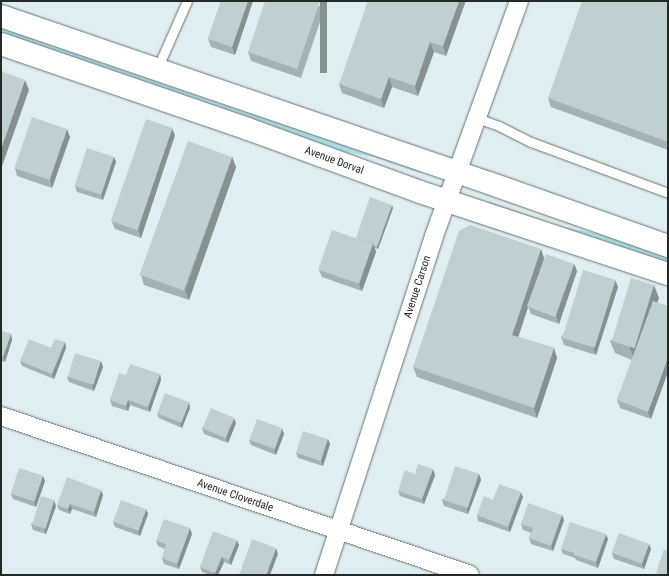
<!DOCTYPE html>
<style>
body{margin:0}
#map{position:relative;width:669px;height:576px;overflow:hidden;background:#dfeef0;font-family:"Roboto Condensed",sans-serif}
div>[style]{position:absolute}
[style*='--x']{left:calc(var(--x)*1px);top:calc(var(--y)*1px);width:calc(var(--w)*1px);rotate:calc(var(--a)*1deg)}
.green>*{inset:0;background:#afe2e7}
.roads{filter:drop-shadow(0 0 1px #657273) drop-shadow(0 0 1px #657273)}
.lane>*{height:9px;margin:-4.5px;padding:0 4.5px;transform-origin:4.5px;border-radius:4.5px;background:#fff}
.street>*{height:18px;margin:-9px;padding:0 9px;transform-origin:9px;border-radius:9px;background:#fff}
.secondary>*{height:22px;margin:-11px;padding:0 11px;transform-origin:11px;border-radius:11px;background:#fff}
.wall>*{inset:0;background:#a5b2b3}
.shaded-wall>*{inset:0;background:#869192;transform-origin:0 0}
.building>*{inset:0;background:#c0cfd0;transform-origin:0 0}
span{translate:-50% -50%;white-space:nowrap;text-align:center;line-height:1.15;-webkit-text-stroke:4px #fff;paint-order:stroke}
.street-label{font-size:11px;color:#232829}
.frame{position:absolute;inset:0;border:2px solid #232829;pointer-events:none}
</style>
<div id="map">
<div class="green">
<div style="clip-path:polygon(1px 28px,233px 108px,422px 170px,421px 173px,375px 157px,342px 152px,232px 111px,1px 32px)"></div>
<div style="clip-path:polygon(490px 202px,558px 226px,600px 234px,668px 256px,668px 264px,489px 205px)"></div>
</div>
<div class="roads">
<div class="lane">
<div style="--x:157;--y:69;--w:74;--a:-66.2"></div>
<div style="--x:477;--y:118;--w:23;--a:20"></div>
<div style="--x:499;--y:126;--w:36;--a:27"></div>
<div style="--x:531;--y:142;--w:146;--a:20.4"></div>
</div>
<div class="street">
<div style="--x:1;--y:416;--w:495;--a:18.7"></div>
<div style="--x:324;--y:575;--w:356;--a:-72"></div>
<div style="--x:434;--y:236;--w:250;--a:-70.1"></div>
</div>
<div class="secondary">
<div style="--x:1;--y:16;--w:516;--a:18.89"></div>
<div style="--x:489;--y:183;--w:190;--a:19.4"></div>
<div style="--x:1;--y:44;--w:261;--a:19"></div>
<div style="--x:248;--y:129;--w:183;--a:20.1"></div>
<div style="--x:420;--y:192;--w:261;--a:18.3"></div>
</div>
</div>
<div class="wall">
<div style="clip-path:polygon(221px 1px,253px 1px,235px 55px,211px 47px,208px 39px)"></div>
<div style="clip-path:polygon(327px 1px,301px 78px,251px 61px,248px 52px)"></div>
<div style="clip-path:polygon(668px 1px,668px 150px,551px 107px,548px 98px)"></div>
<div style="clip-path:polygon(465px 3px,446px 56px,434px 52px,418px 96px,392px 87px,384px 108px,342px 93px,339px 84px)"></div>
<div style="clip-path:polygon(175px 135px,141px 238px,115px 229px,112px 222px)"></div>
<div style="clip-path:polygon(70px 137px,52px 188px,17px 176px,15px 168px)"></div>
<div style="clip-path:polygon(114px 157px,116px 162px,103px 200px,77px 192px,75px 186px)"></div>
<div style="clip-path:polygon(232px 157px,236px 167px,189px 300px,144px 285px,141px 275px)"></div>
<div style="clip-path:polygon(393px 208px,378px 249px,375px 248px,376px 252px,362px 291px,322px 277px,319px 270px)"></div>
<div style="clip-path:polygon(541px 249px,544px 258px,574px 264px,577px 271px,559px 324px,531px 314px,528px 307px,518px 337px,554px 348px,557px 358px,537px 418px,417px 377px,413px 367px)"></div>
<div style="clip-path:polygon(615px 280px,618px 287px,596px 355px,564px 345px,561px 337px)"></div>
<div style="clip-path:polygon(659px 298px,657px 302px,651px 419px,620px 408px,617px 400px,632px 360px,615px 353px,610px 341px)"></div>
<div style="clip-path:polygon(1px 331px,11px 334px,12px 340px,5px 362px,1px 361px)"></div>
<div style="clip-path:polygon(65px 342px,66px 348px,54px 379px,22px 366px,20px 361px)"></div>
<div style="clip-path:polygon(101px 361px,103px 367px,94px 391px,69px 382px,67px 377px)"></div>
<div style="clip-path:polygon(160px 374px,161px 380px,150px 412px,130px 405px,128px 411px,112px 406px,110px 400px,126px 375px)"></div>
<div style="clip-path:polygon(190px 408px,182px 428px,159px 418px,157px 413px)"></div>
<div style="clip-path:polygon(236px 423px,228px 443px,204px 434px,202px 428px)"></div>
<div style="clip-path:polygon(284px 434px,276px 455px,251px 445px,249px 440px)"></div>
<div style="clip-path:polygon(328px 439px,330px 444px,323px 466px,298px 458px,296px 453px)"></div>
<div style="clip-path:polygon(415px 474px,435px 475px,424px 504px,400px 496px,398px 491px)"></div>
<div style="clip-path:polygon(479px 474px,481px 480px,468px 514px,444px 506px,442px 500px)"></div>
<div style="clip-path:polygon(43px 476px,45px 481px,36px 507px,13px 499px,11px 494px)"></div>
<div style="clip-path:polygon(103px 495px,96px 517px,72px 509px,70px 514px,59px 510px,57px 505px)"></div>
<div style="clip-path:polygon(523px 497px,510px 532px,478px 521px,477px 515px,493px 500px)"></div>
<div style="clip-path:polygon(56px 506px,46px 534px,33px 530px,31px 524px)"></div>
<div style="clip-path:polygon(146px 509px,148px 514px,140px 536px,115px 527px,113px 522px)"></div>
<div style="clip-path:polygon(562px 515px,564px 520px,553px 551px,531px 544px,529px 538px,531px 533px,523px 530px,521px 524px)"></div>
<div style="clip-path:polygon(192px 534px,179px 569px,164px 564px,162px 558px,165px 549px,158px 546px,156px 541px)"></div>
<div style="clip-path:polygon(608px 539px,598px 568px,576px 560px,575px 558px,563px 554px,561px 549px)"></div>
<div style="clip-path:polygon(239px 545px,231px 565px,224px 562px,218px 575px,209px 575px,202px 572px,200px 567px)"></div>
<div style="clip-path:polygon(651px 549px,644px 569px,614px 559px,612px 553px)"></div>
</div>
<div class="shaded-wall">
<div style="clip-path:polygon(248px 1px,253px 1px,235px 55px,232px 47px)"></div>
<div style="left:320px;top:1px;width:7px;height:72px"></div>
<div style="clip-path:polygon(459px 1px,465px 1px,465px 3px,446px 56px,443px 46px)"></div>
<div style="clip-path:polygon(430px 42px,434px 52px,418px 96px,415px 86px)"></div>
<div style="clip-path:polygon(389px 77px,392px 87px,384px 108px,381px 99px)"></div>
<div style="clip-path:polygon(25px 80px,29px 90px,1px 169px,1px 149px)"></div>
<div style="clip-path:polygon(172px 128px,175px 135px,141px 238px,138px 230px)"></div>
<div style="clip-path:polygon(67px 129px,70px 137px,52px 188px,50px 180px)"></div>
<div style="clip-path:polygon(114px 157px,116px 162px,103px 200px,101px 195px)"></div>
<div style="clip-path:polygon(232px 157px,236px 167px,189px 300px,185px 291px)"></div>
<div style="clip-path:polygon(392px 205px,393px 208px,378px 249px,377px 247px)"></div>
<div style="clip-path:polygon(373px 244px,376px 252px,362px 291px,359px 284px)"></div>
<div style="clip-path:polygon(541px 249px,544px 258px,516px 344px,512px 335px)"></div>
<div style="clip-path:polygon(574px 264px,577px 271px,559px 324px,556px 316px)"></div>
<div style="clip-path:polygon(615px 280px,618px 287px,596px 355px,593px 348px)"></div>
<div style="clip-path:polygon(654px 285px,659px 298px,635px 361px,630px 348px)"></div>
<div style="clip-path:polygon(11px 334px,12px 340px,5px 362px,3px 357px)"></div>
<div style="clip-path:polygon(65px 342px,66px 348px,54px 379px,52px 374px)"></div>
<div style="clip-path:polygon(554px 348px,557px 358px,537px 418px,534px 408px)"></div>
<div style="clip-path:polygon(668px 357px,668px 372px,651px 419px,648px 412px)"></div>
<div style="clip-path:polygon(101px 361px,103px 367px,94px 391px,92px 385px)"></div>
<div style="clip-path:polygon(160px 374px,161px 380px,150px 412px,148px 407px)"></div>
<div style="clip-path:polygon(128px 400px,130px 405px,128px 411px,126px 406px)"></div>
<div style="clip-path:polygon(189px 402px,190px 408px,182px 428px,180px 422px)"></div>
<div style="clip-path:polygon(234px 418px,236px 423px,228px 443px,226px 438px)"></div>
<div style="clip-path:polygon(282px 428px,284px 434px,276px 455px,274px 450px)"></div>
<div style="clip-path:polygon(328px 439px,330px 444px,323px 466px,321px 461px)"></div>
<div style="clip-path:polygon(433px 469px,435px 475px,424px 504px,422px 499px)"></div>
<div style="clip-path:polygon(479px 474px,481px 480px,468px 514px,467px 509px)"></div>
<div style="clip-path:polygon(43px 476px,45px 481px,36px 507px,34px 502px)"></div>
<div style="clip-path:polygon(101px 490px,103px 495px,96px 517px,94px 512px)"></div>
<div style="clip-path:polygon(521px 492px,523px 497px,510px 532px,508px 527px)"></div>
<div style="clip-path:polygon(54px 500px,56px 506px,46px 534px,44px 529px)"></div>
<div style="clip-path:polygon(70px 504px,72px 509px,70px 514px,68px 509px)"></div>
<div style="clip-path:polygon(146px 509px,148px 514px,140px 536px,138px 531px)"></div>
<div style="clip-path:polygon(562px 515px,564px 520px,553px 551px,551px 546px)"></div>
<div style="clip-path:polygon(190px 528px,192px 534px,179px 569px,177px 564px)"></div>
<div style="clip-path:polygon(606px 534px,608px 539px,598px 568px,596px 562px)"></div>
<div style="clip-path:polygon(237px 540px,239px 545px,231px 565px,229px 560px)"></div>
<div style="clip-path:polygon(649px 544px,651px 549px,644px 569px,642px 564px)"></div>
<div style="clip-path:polygon(276px 548px,278px 554px,270px 575px,266px 575px)"></div>
<div style="clip-path:polygon(222px 557px,224px 562px,218px 575px,216px 575px,215px 573px)"></div>
</div>
<div class="building">
<div style="clip-path:polygon(221px 1px,248px 1px,232px 47px,208px 39px)"></div>
<div style="clip-path:polygon(265px 1px,320px 1px,297px 69px,248px 52px)"></div>
<div style="clip-path:polygon(368px 1px,459px 1px,443px 46px,430px 42px,415px 86px,389px 77px,381px 99px,339px 84px)"></div>
<div style="clip-path:polygon(582px 1px,668px 1px,668px 142px,548px 98px)"></div>
<div style="clip-path:polygon(1px 71px,25px 80px,1px 149px)"></div>
<div style="left:32px;top:117px;width:37px;height:54px;rotate:19deg"></div>
<div style="left:146px;top:119px;width:28px;height:108px;rotate:19deg"></div>
<div style="left:188px;top:141px;width:47px;height:142px;rotate:20deg"></div>
<div style="left:87px;top:148px;width:28px;height:40px;rotate:18deg"></div>
<div style="clip-path:polygon(370px 197px,392px 205px,377px 247px,374px 245px,373px 244px,356px 238px)"></div>
<div style="clip-path:polygon(470px 225px,541px 249px,512px 335px,554px 348px,534px 408px,413px 367px,459px 231px)"></div>
<div style="left:332px;top:230px;width:43px;height:42px;rotate:19deg"></div>
<div style="left:546px;top:254px;width:30px;height:56px;rotate:20deg"></div>
<div style="left:583px;top:270px;width:34px;height:71px;rotate:17deg"></div>
<div style="left:631px;top:278px;width:24px;height:66px;rotate:17deg"></div>
<div style="clip-path:polygon(653px 301px,668px 306px,668px 357px,648px 412px,617px 400px)"></div>
<div style="clip-path:polygon(1px 331px,11px 334px,3px 357px,1px 356px)"></div>
<div style="clip-path:polygon(29px 339px,51px 348px,55px 339px,65px 342px,52px 374px,20px 361px)"></div>
<div style="left:75px;top:353px;width:27px;height:25px;rotate:17deg"></div>
<div style="clip-path:polygon(130px 364px,160px 374px,148px 407px,128px 400px,126px 406px,110px 400px,119px 373px,126px 375px)"></div>
<div style="left:165px;top:393px;width:26px;height:22px;rotate:21deg"></div>
<div style="left:211px;top:408px;width:25px;height:22px;rotate:23deg"></div>
<div style="left:257px;top:419px;width:27px;height:22px;rotate:20deg"></div>
<div style="left:303px;top:431px;width:26px;height:23px;rotate:18deg"></div>
<div style="clip-path:polygon(418px 464px,433px 469px,422px 499px,398px 491px,405px 470px,415px 474px)"></div>
<div style="left:455px;top:466px;width:25px;height:36px;rotate:18deg"></div>
<div style="left:19px;top:468px;width:25px;height:27px;rotate:18deg"></div>
<div style="clip-path:polygon(67px 477px,101px 490px,94px 512px,70px 504px,68px 509px,57px 505px)"></div>
<div style="clip-path:polygon(499px 484px,521px 492px,508px 527px,477px 515px,484px 496px,493px 500px)"></div>
<div style="left:41px;top:496px;width:14px;height:30px;rotate:17deg"></div>
<div style="left:121px;top:500px;width:27px;height:23px;rotate:20deg"></div>
<div style="clip-path:polygon(528px 503px,562px 515px,551px 546px,529px 538px,533px 528px,521px 524px)"></div>
<div style="clip-path:polygon(164px 519px,190px 528px,177px 564px,162px 558px,166px 544px,156px 541px)"></div>
<div style="clip-path:polygon(570px 522px,606px 534px,596px 562px,574px 555px,574px 553px,561px 549px)"></div>
<div style="clip-path:polygon(213px 531px,237px 540px,229px 560px,222px 557px,215px 573px,200px 567px)"></div>
<div style="left:619px;top:533px;width:32px;height:21px;rotate:20deg"></div>
<div style="clip-path:polygon(252px 539px,276px 548px,266px 575px,239px 575px)"></div>
<div style="clip-path:polygon(664px 549px,668px 551px,668px 575px,663px 575px,656px 573px)"></div>
</div>
<div class="street-label">
<span style="left:334px;top:161px;rotate:20deg">Avenue Dorval</span>
<span style="left:418px;top:287px;rotate:-72deg">Avenue Carson</span>
<span style="left:235px;top:496px;rotate:19deg">Avenue Cloverdale</span>
</div>
<div class="frame"></div>
</div>
